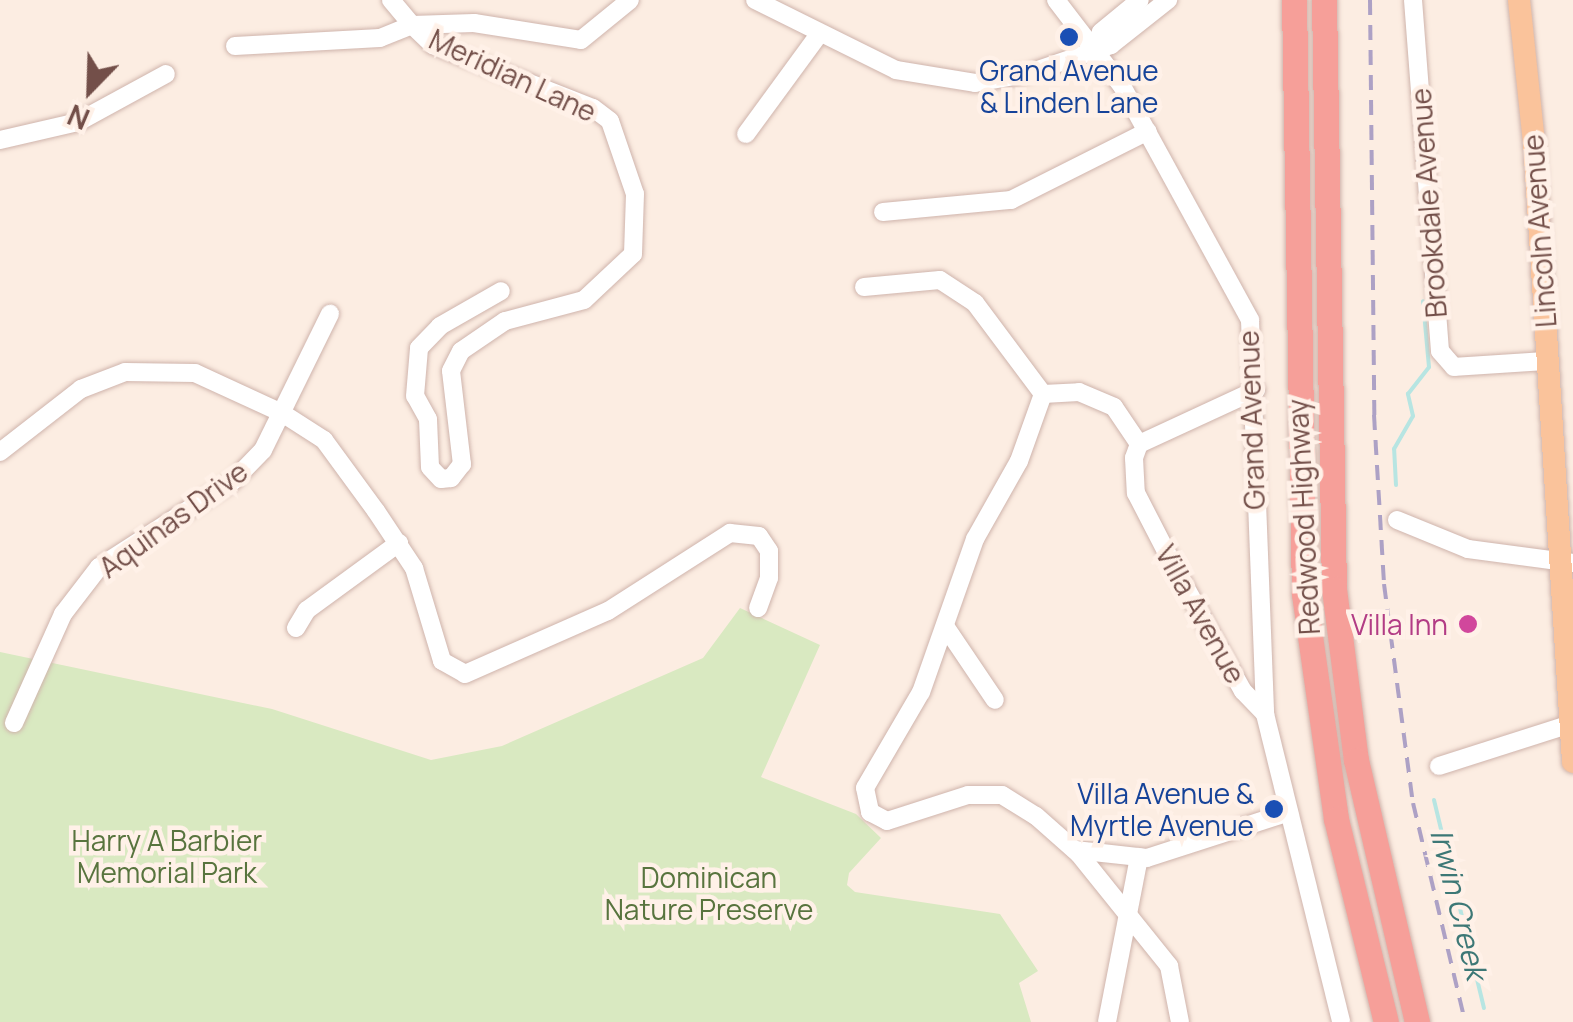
<!DOCTYPE html>
<style>
body{margin:0}
#map{position:relative;width:1573px;height:1022px;overflow:hidden;background:#fcede2;font-family:Manrope,sans-serif}
div>[style]{position:absolute}
[style*='--x']{left:calc(var(--x)*1px);top:calc(var(--y)*1px);width:calc(var(--w)*1px);rotate:calc(var(--a)*1deg)}
.green>*{inset:0;background:#d9e9c1}
.stream>*{height:4px;margin:-2px;padding:0 2px;transform-origin:2px;border-radius:2px;background:#b7e5e2}
.roads{filter:drop-shadow(0 0 2px #cfb4ac) drop-shadow(0 0 2px #cfb4ac)}
.minor>*{height:18px;margin:-9px;padding:0 9px;transform-origin:9px;border-radius:9px;background:#fff}
.major>*{height:22px;margin:-11px;padding:0 11px;transform-origin:11px;border-radius:11px;background:#fac39b}
.highway>*{height:25px;margin:-12.5px;padding:0 12.5px;transform-origin:12.5px;border-radius:12.5px;background:#f69f99}
.rail>*{height:4px;margin-top:-2px;transform-origin:0;background:repeating-linear-gradient(90deg,#ada1c5 0 15px,transparent 0 25px)}
.dots>*{width:28px;height:28px;translate:-50% -50%;box-sizing:border-box;border:5px solid #fff1e8;border-radius:50%}
span{translate:-50% -50%;white-space:nowrap;text-align:center;line-height:1.15;-webkit-text-stroke:9px #fff1e8;paint-order:stroke}
.transit-label{font-size:28px;color:#164399}
.right{translate:-100% -50%;text-align:right}
.street-label{font-size:28px;color:#734f49}
.hotel-label{font-size:28px;color:#b23c85}
.park-label{font-size:28px;color:#58743e}
.water-label{font-size:30px;color:#3d7876;font-style:italic}
.north{position:absolute;left:40px;top:40px;width:100px;height:100px;-webkit-text-stroke:8px #fff1e8;paint-order:stroke;rotate:203deg;font-size:28px;font-weight:700;line-height:40px;text-align:center;color:#734f49}
.north::after{content:'';display:block;margin:auto;width:35px;height:45px;background:#734f49;clip-path:polygon(50% 0,100% 100%,50% 72%,0 100%)}
</style>
<div id="map">
<div class="green">
<div style="clip-path:polygon(740px 608px,820px 645px,761px 777px,856px 814px,881px 838px,849px 873px,847px 885px,855px 892px,1000px 914px,1038px 971px,1019px 983px,1031px 1022px,0 1022px,0 652px,272px 709px,431px 760px,502px 746px,703px 658px)"></div>
</div>
<div class="stream">
<div style="--x:1396;--y:485;--w:36;--a:-93"></div>
<div style="--x:1394;--y:449;--w:38;--a:-60"></div>
<div style="--x:1413;--y:416;--w:23;--a:-103"></div>
<div style="--x:1408;--y:394;--w:34;--a:-52"></div>
<div style="--x:1429;--y:367;--w:66;--a:-95.2"></div>
<div style="--x:1434;--y:800;--w:214;--a:76.5"></div>
</div>
<div class="roads">
<div class="minor">
<div style="--x:391;--y:0;--w:33;--a:50"></div>
<div style="--x:412;--y:25;--w:62;--a:-1.8"></div>
<div style="--x:474;--y:23;--w:108;--a:9"></div>
<div style="--x:581;--y:40;--w:63;--a:-39.2"></div>
<div style="--x:755;--y:0;--w:157;--a:26.4"></div>
<div style="--x:896;--y:70;--w:80;--a:9.3"></div>
<div style="--x:975;--y:83;--w:52;--a:-10"></div>
<div style="--x:1026;--y:74;--w:90;--a:-18.8"></div>
<div style="--x:1111;--y:45;--w:73;--a:-38.3"></div>
<div style="--x:1056;--y:0;--w:108;--a:52.5"></div>
<div style="--x:1122;--y:86;--w:267;--a:61.3"></div>
<div style="--x:1250;--y:320;--w:394;--a:87.8"></div>
<div style="--x:1265;--y:714;--w:317;--a:76.1"></div>
<div style="--x:1413;--y:0;--w:352;--a:85.6"></div>
<div style="--x:1440;--y:351;--w:21;--a:49"></div>
<div style="--x:1454;--y:367;--w:94;--a:-3.7"></div>
<div style="--x:235;--y:46;--w:145;--a:-3.2"></div>
<div style="--x:380;--y:38;--w:35;--a:-22"></div>
<div style="--x:412;--y:25;--w:29;--a:44"></div>
<div style="--x:433;--y:45;--w:172;--a:21.5"></div>
<div style="--x:593;--y:108;--w:21;--a:37"></div>
<div style="--x:610;--y:121;--w:77;--a:71.1"></div>
<div style="--x:635;--y:194;--w:60;--a:91.9"></div>
<div style="--x:633;--y:254;--w:67;--a:136.8"></div>
<div style="--x:584;--y:300;--w:82;--a:165.1"></div>
<div style="--x:505;--y:321;--w:53;--a:145.7"></div>
<div style="--x:461;--y:351;--w:22;--a:117"></div>
<div style="--x:451;--y:371;--w:94;--a:83.3"></div>
<div style="--x:462;--y:464;--w:18;--a:128"></div>
<div style="--x:451;--y:478;--w:10;--a:174"></div>
<div style="--x:441;--y:479;--w:16;--a:-133"></div>
<div style="--x:430;--y:467;--w:48;--a:-92.4"></div>
<div style="--x:428;--y:419;--w:26;--a:-119"></div>
<div style="--x:415;--y:396;--w:48;--a:-85.2"></div>
<div style="--x:419;--y:348;--w:30;--a:-46"></div>
<div style="--x:440;--y:326;--w:70;--a:-29.8"></div>
<div style="--x:1095;--y:47;--w:16;--a:-68"></div>
<div style="--x:1101;--y:32;--w:50;--a:-39.4"></div>
<div style="--x:746;--y:134;--w:125;--a:-53.8"></div>
<div style="--x:0;--y:140;--w:80;--a:-13"></div>
<div style="--x:78;--y:122;--w:100;--a:-28.6"></div>
<div style="--x:883;--y:212;--w:129;--a:-5.4"></div>
<div style="--x:1011;--y:200;--w:153;--a:-26.7"></div>
<div style="--x:864;--y:287;--w:76;--a:-5.3"></div>
<div style="--x:940;--y:280;--w:42;--a:33.3"></div>
<div style="--x:975;--y:303;--w:114;--a:53.2"></div>
<div style="--x:1256;--y:390;--w:129;--a:155.2"></div>
<div style="--x:1139;--y:444;--w:15;--a:110"></div>
<div style="--x:1134;--y:458;--w:35;--a:87"></div>
<div style="--x:1136;--y:493;--w:74;--a:62.7"></div>
<div style="--x:1170;--y:559;--w:151;--a:61.1"></div>
<div style="--x:1243;--y:691;--w:32;--a:46"></div>
<div style="--x:1043;--y:394;--w:71;--a:109.7"></div>
<div style="--x:1019;--y:461;--w:90;--a:119.4"></div>
<div style="--x:975;--y:539;--w:162;--a:109.4"></div>
<div style="--x:921;--y:692;--w:111;--a:120.3"></div>
<div style="--x:865;--y:788;--w:25;--a:78"></div>
<div style="--x:870;--y:812;--w:19;--a:28"></div>
<div style="--x:887;--y:821;--w:85;--a:-17.8"></div>
<div style="--x:968;--y:795;--w:34;--a:0"></div>
<div style="--x:1002;--y:795;--w:40;--a:32"></div>
<div style="--x:1036;--y:816;--w:57;--a:41.5"></div>
<div style="--x:1079;--y:854;--w:144;--a:51.2"></div>
<div style="--x:1169;--y:966;--w:57;--a:78.9"></div>
<div style="--x:1043;--y:394;--w:36;--a:-3"></div>
<div style="--x:1079;--y:392;--w:38;--a:23"></div>
<div style="--x:1114;--y:407;--w:45;--a:56"></div>
<div style="--x:0;--y:452;--w:103;--a:-37.9"></div>
<div style="--x:81;--y:389;--w:47;--a:-21.1"></div>
<div style="--x:125;--y:372;--w:70;--a:0.8"></div>
<div style="--x:195;--y:373;--w:96;--a:24.7"></div>
<div style="--x:282;--y:413;--w:50;--a:32.7"></div>
<div style="--x:324;--y:440;--w:88;--a:53.8"></div>
<div style="--x:376;--y:511;--w:69;--a:56.3"></div>
<div style="--x:414;--y:568;--w:97;--a:73.2"></div>
<div style="--x:442;--y:661;--w:26;--a:29"></div>
<div style="--x:465;--y:674;--w:156;--a:-23.8"></div>
<div style="--x:608;--y:611;--w:145;--a:-32.6"></div>
<div style="--x:730;--y:533;--w:29;--a:6"></div>
<div style="--x:759;--y:536;--w:18;--a:56"></div>
<div style="--x:769;--y:551;--w:27;--a:90"></div>
<div style="--x:769;--y:578;--w:32;--a:110"></div>
<div style="--x:1397;--y:520;--w:77;--a:22.2"></div>
<div style="--x:1468;--y:549;--w:106;--a:7.6"></div>
<div style="--x:945;--y:626;--w:89;--a:56"></div>
<div style="--x:296;--y:628;--w:21;--a:-59"></div>
<div style="--x:307;--y:610;--w:114;--a:-36.1"></div>
<div style="--x:14;--y:723;--w:120;--a:-65.8"></div>
<div style="--x:63;--y:614;--w:59;--a:-52.5"></div>
<div style="--x:99;--y:567;--w:159;--a:-32.7"></div>
<div style="--x:233;--y:481;--w:43;--a:-45.9"></div>
<div style="--x:263;--y:450;--w:152;--a:-63.8"></div>
<div style="--x:1439;--y:766;--w:139;--a:-17.7"></div>
<div style="--x:1075;--y:850;--w:72;--a:6.3"></div>
<div style="--x:1147;--y:858;--w:149;--a:-17.9"></div>
<div style="--x:1107;--y:1022;--w:168;--a:-79"></div>
</div>
<div class="major">
<div style="--x:1519;--y:0;--w:143;--a:84"></div>
<div style="--x:1534;--y:142;--w:621;--a:86.4"></div>
</div>
<div class="highway">
<div style="--x:1294;--y:0;--w:594;--a:89.04"></div>
<div style="--x:1304;--y:594;--w:227;--a:81.9"></div>
<div style="--x:1336;--y:819;--w:209;--a:76.2"></div>
<div style="--x:1324;--y:0;--w:589;--a:89.03"></div>
<div style="--x:1334;--y:589;--w:172;--a:82.7"></div>
<div style="--x:1356;--y:760;--w:269;--a:76.9"></div>
</div>
</div>
<div class="rail">
<div style="--x:1370;--y:0;--w:415;--a:89.4"></div>
<div style="--x:1374;--y:415;--w:169;--a:86.6"></div>
<div style="--x:1384;--y:584;--w:221;--a:82.5"></div>
<div style="--x:1413;--y:803;--w:225;--a:76.6"></div>
</div>
<div class="dots">
<div style="left:1069px;top:37px;background:#1a4fb4"></div>
<div style="left:1468px;top:624px;background:#d1479c"></div>
<div style="left:1274px;top:809px;background:#1a4fb4"></div>
</div>
<div class="transit-label">
<span style="left:1069px;top:86px">Grand Avenue<br>&amp; Linden Lane</span>
<span class="right" style="left:1254px;top:809px">Villa Avenue &amp;<br>Myrtle Avenue</span>
</div>
<div class="street-label">
<span style="left:513px;top:75px;rotate:25deg">Meridian Lane</span>
<span style="left:1428px;top:203px;rotate:-94deg">Brookdale Avenue</span>
<span style="left:1539px;top:231px;rotate:-94deg">Lincoln Avenue</span>
<span style="left:1251px;top:420px;rotate:-92deg">Grand Avenue</span>
<span style="left:1303px;top:517px;rotate:-93deg">Redwood Highway</span>
<span style="left:173px;top:519px;rotate:-36deg">Aquinas Drive</span>
<span style="left:1201px;top:614px;rotate:61deg">Villa Avenue</span>
</div>
<div class="hotel-label">
<span class="right" style="left:1448px;top:624px">Villa Inn</span>
</div>
<div class="park-label">
<span style="left:167px;top:856px">Harry A Barbier<br>Memorial Park</span>
<span style="left:709px;top:893px">Dominican<br>Nature Preserve</span>
</div>
<div class="water-label">
<span style="left:1459px;top:904px;rotate:76deg">Irwin Creek</span>
</div>
<div class="north">N</div>
</div>
